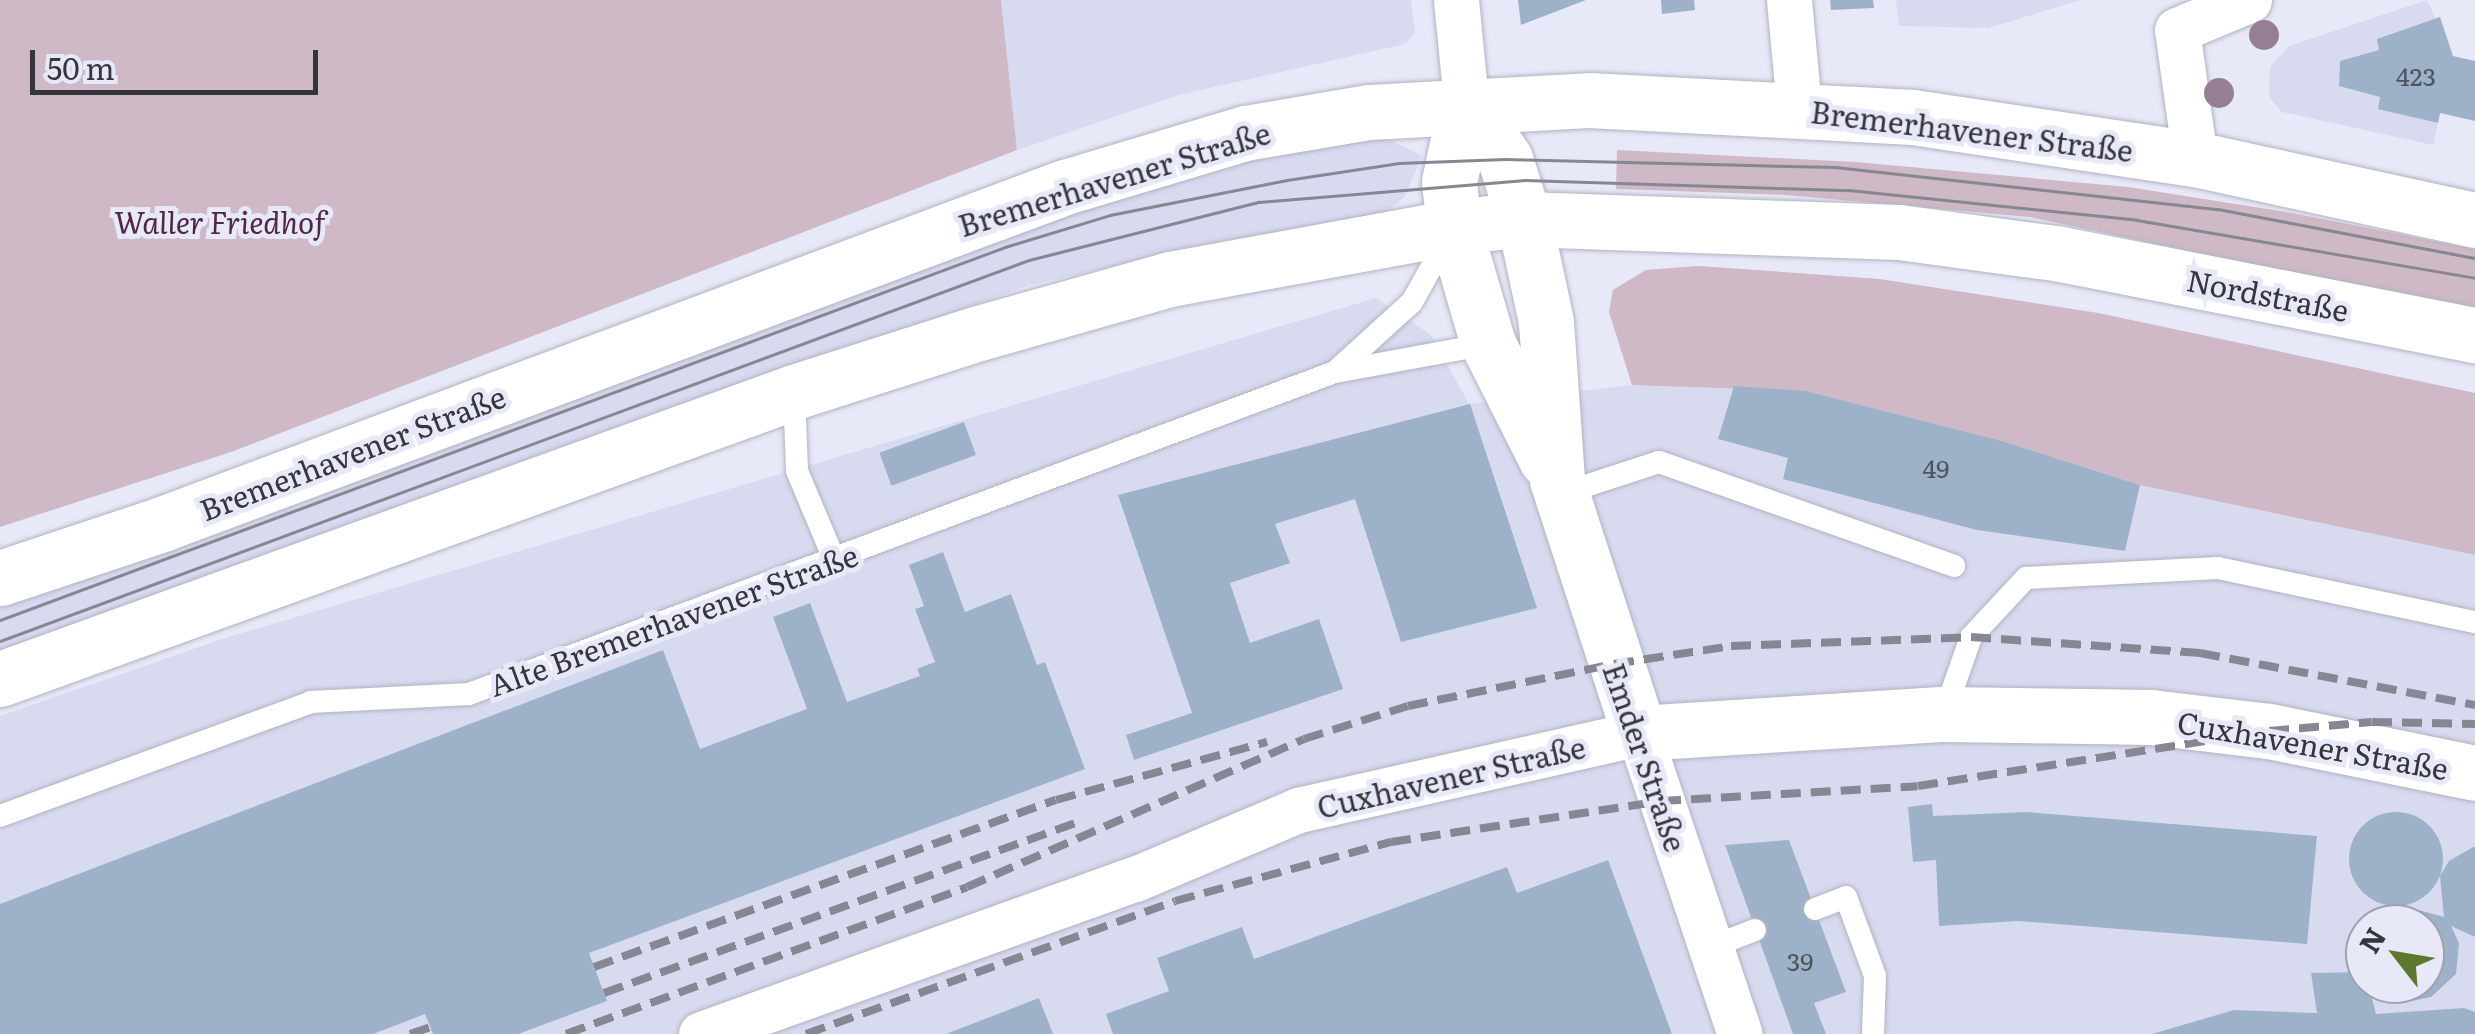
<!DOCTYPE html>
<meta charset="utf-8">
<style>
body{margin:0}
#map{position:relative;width:2475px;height:1034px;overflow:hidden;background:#e7e9f9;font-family:Literata,serif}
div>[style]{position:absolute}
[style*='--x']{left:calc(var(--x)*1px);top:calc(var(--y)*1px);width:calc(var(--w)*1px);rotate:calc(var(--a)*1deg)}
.built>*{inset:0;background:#d8dbf0}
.green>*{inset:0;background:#cfb9c6}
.building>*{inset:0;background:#9db2c9;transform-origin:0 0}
.round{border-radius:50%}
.roads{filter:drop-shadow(0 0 2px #b1b3c1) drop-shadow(0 0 2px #b1b3c1)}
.service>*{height:22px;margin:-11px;padding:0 11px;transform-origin:11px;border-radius:11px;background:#fff}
.minor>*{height:45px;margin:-22.5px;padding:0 22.5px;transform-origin:22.5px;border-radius:22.5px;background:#fff}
.tertiary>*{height:55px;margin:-27.5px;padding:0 27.5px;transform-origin:27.5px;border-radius:27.5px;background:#fff}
.primary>*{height:55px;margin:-27.5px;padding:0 27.5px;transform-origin:27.5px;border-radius:27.5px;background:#fff}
.tram>*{height:2.5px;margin:-1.25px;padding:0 1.25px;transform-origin:1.25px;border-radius:1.25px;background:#868792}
.rail>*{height:8px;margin-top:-4px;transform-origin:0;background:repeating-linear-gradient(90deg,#868792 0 20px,transparent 0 30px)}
.trees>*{width:30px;height:30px;margin:-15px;border-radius:50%;background:#947f95}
span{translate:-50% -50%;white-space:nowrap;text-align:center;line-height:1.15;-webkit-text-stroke:10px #e7e9f9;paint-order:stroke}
.number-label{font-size:25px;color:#4f555f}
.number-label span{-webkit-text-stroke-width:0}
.street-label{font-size:30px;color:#35363c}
.park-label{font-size:30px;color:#502843;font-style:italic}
.north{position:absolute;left:2345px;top:904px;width:100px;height:100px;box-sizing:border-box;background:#e7e9f9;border:2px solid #a0a1ad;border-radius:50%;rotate:301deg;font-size:28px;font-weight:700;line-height:40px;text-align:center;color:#35363c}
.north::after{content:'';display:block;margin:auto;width:35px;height:45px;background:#5d782c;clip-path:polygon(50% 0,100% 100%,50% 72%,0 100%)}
.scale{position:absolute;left:30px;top:50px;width:288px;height:45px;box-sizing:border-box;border:5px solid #35363c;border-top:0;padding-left:12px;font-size:30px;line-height:35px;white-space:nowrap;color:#35363c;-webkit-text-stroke:8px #e7e9f9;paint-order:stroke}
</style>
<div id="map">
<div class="built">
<div style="clip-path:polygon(1001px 0,1411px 0,1415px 33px,1405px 44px,1179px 95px,1017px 150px)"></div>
<div style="clip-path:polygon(1896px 0,2080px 0,1989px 28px,1899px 26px)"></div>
<div style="clip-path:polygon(2427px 0,2453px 56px,2433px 145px,2282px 112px,2269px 97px,2270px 67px,2289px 46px)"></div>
<div style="clip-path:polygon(1382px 136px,1422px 156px,1405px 196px,1384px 215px,1231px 239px,1026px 286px,0 664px,0 599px,951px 248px,1221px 160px)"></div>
<div style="clip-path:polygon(evenodd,1698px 266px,1879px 279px,2098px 313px,2475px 393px,2475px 1034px,0 1034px,0 716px,225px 638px,1376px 298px,1431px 335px,1469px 404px,1632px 385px,1609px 312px,1613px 290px,1646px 270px,1698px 266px,2365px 924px,2425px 924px,2425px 984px,2365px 984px,2365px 924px)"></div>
</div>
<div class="green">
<div style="clip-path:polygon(0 0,1001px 0,1017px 150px,231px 452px,0 527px)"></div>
<div style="clip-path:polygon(1617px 150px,1856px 162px,2128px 187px,2292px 213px,2475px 249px,2475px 312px,2030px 217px,1786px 195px,1616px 189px)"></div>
<div style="clip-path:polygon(1699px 266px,1879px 279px,2098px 313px,2475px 393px,2475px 555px,2140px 485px,2002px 441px,1806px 391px,1632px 385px,1609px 312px,1613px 290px,1646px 270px)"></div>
</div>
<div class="building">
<div style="clip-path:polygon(1518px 0,1586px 0,1521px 25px)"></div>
<div style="clip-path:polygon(1661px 0,1694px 0,1695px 10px,1662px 14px)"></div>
<div style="clip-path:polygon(1830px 0,1873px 0,1874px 8px,1831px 10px)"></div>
<div style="clip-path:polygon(2440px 17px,2453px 56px,2475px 61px,2475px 121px,2440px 113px,2438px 123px,2378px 109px,2380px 97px,2339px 86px,2340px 61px,2379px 50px,2377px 39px)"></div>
<div style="clip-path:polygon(1734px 386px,1806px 391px,2002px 441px,2140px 485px,2125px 551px,1977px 530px,1783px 479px,1788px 458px,1718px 439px)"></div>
<div style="clip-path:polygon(1470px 404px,1537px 608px,1401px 642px,1355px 499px,1275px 524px,1290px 563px,1230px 583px,1250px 643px,1319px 619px,1343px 689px,1134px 760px,1126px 735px,1192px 713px,1118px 495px)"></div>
<div style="left:964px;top:422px;width:35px;height:90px;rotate:70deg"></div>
<div style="clip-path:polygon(943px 552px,965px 612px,1011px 594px,1037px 665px,1045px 662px,1085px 769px,589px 953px,607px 1001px,518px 1034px,433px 1034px,425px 1014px,373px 1034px,0 1034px,0 904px,663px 650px,700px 749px,807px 709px,773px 617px,810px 603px,847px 702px,920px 676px,917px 669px,935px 662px,915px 609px,924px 606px,909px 565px)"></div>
<div style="clip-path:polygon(1932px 804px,1933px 816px,2027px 812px,2317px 836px,2307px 944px,2018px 921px,1939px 926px,1936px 860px,1913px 862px,1908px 807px)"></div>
<div class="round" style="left:2349px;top:812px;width:94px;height:94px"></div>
<div style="clip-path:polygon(1789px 840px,1846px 992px,1814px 1003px,1826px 1034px,1793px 1034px,1725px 845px)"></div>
<div style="clip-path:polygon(2475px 846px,2475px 937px,2451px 926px,2459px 943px,2456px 974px,2431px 997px,2412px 1001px,2383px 990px,2378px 984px,2425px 984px,2425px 924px,2376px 924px,2408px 907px,2444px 917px,2440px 876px,2449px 861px)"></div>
<div style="clip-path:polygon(1608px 860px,1672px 1034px,1113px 1034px,1106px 1014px,1169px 991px,1157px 958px,1242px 927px,1254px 959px,1507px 867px,1517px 893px)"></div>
<div style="clip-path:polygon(2365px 972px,2376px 1014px,2464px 1008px,2475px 1012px,2475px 1034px,2152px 1034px,2234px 1010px,2317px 1013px,2311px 973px)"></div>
<div style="clip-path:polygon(1039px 998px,1053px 1034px,946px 1034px)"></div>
</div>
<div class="roads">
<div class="service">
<div style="--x:1335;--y:372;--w:104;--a:-42.3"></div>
<div style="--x:1412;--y:302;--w:78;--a:-60.8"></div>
<div style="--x:794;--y:392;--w:79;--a:87.8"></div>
<div style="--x:797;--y:471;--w:95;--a:67.2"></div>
<div style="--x:1561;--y:494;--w:103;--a:-18.1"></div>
<div style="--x:1659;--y:462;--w:313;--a:19.4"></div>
<div style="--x:1944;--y:714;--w:82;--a:-70.7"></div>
<div style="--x:1971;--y:637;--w:81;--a:-47"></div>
<div style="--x:2026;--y:578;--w:192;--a:-3"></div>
<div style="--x:2218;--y:568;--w:263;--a:11.9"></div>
<div style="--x:0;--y:816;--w:331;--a:-20.1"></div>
<div style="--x:311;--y:702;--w:158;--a:-2.9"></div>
<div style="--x:469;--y:694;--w:924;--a:-20.4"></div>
<div style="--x:1335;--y:372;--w:156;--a:-10.4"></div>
<div style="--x:1815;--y:909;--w:33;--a:-21"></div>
<div style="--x:1846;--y:897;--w:84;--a:69.8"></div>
<div style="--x:1875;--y:976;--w:58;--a:92"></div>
<div style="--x:1711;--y:947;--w:47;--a:-21.1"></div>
</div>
<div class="minor">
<div style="--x:1456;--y:0;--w:102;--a:84.4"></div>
<div style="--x:1789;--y:0;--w:108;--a:84.7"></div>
<div style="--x:2195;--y:159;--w:130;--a:-97.9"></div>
<div style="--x:2177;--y:30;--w:78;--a:-22.6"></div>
<div style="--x:701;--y:1034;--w:461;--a:-19.7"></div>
<div style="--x:1135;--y:879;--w:177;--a:-22.9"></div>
<div style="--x:1298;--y:810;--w:350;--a:-12.7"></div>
<div style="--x:1639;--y:733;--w:317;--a:71.5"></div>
</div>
<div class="tertiary">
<div style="--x:1524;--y:219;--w:105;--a:77.9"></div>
<div style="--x:1546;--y:322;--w:158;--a:86"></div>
<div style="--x:1557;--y:480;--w:266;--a:72"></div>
<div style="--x:1639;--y:733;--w:306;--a:-3.6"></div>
<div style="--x:1944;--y:714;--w:207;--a:0.8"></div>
<div style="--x:2151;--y:717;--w:119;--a:6.8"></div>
<div style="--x:2269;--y:731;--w:210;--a:11.5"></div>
<div style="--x:1454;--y:227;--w:122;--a:73.8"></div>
<div style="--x:1488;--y:344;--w:129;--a:63.2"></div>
</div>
<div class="primary">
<div style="--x:1466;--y:102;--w:69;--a:55.6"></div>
<div style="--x:1505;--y:159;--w:63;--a:72.4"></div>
<div style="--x:1454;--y:227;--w:45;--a:-96.3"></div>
<div style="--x:1449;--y:182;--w:82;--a:-78"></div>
<div style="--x:0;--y:578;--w:171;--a:-18.4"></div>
<div style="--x:162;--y:524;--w:964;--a:-20.47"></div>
<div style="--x:1065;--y:187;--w:188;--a:-16.7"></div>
<div style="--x:1245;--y:133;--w:126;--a:-9.6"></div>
<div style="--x:1369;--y:112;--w:220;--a:-3.1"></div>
<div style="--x:1589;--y:100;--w:324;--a:3"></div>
<div style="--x:1913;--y:117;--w:285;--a:8.5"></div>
<div style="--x:2195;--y:159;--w:287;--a:12.3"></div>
<div style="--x:0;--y:679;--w:844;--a:-19.87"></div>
<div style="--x:794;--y:392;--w:194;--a:-17.7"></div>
<div style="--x:979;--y:333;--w:198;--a:-15.8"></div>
<div style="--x:1170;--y:279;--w:289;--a:-10.4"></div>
<div style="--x:1454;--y:227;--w:70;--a:-6.5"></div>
<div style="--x:1524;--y:219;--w:375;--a:2"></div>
<div style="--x:1899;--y:232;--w:163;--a:7.7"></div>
<div style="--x:2061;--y:254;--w:422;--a:11.1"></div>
</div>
</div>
<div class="tram">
<div style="--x:0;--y:620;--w:1072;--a:-20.36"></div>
<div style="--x:1005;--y:247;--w:110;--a:-16.9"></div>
<div style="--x:1110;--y:215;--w:180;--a:-11.2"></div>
<div style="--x:1287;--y:180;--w:113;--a:-8.6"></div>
<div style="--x:1399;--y:163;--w:106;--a:-2.2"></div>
<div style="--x:1505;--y:159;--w:330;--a:1.4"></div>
<div style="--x:1835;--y:167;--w:385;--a:6.3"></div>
<div style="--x:2218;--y:209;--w:262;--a:10.8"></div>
<div style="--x:0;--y:641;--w:1097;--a:-20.32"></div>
<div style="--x:1029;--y:260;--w:237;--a:-14.2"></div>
<div style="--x:1259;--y:202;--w:267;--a:-4.7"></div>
<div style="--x:1525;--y:180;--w:324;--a:1.8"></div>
<div style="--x:1849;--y:190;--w:290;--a:5.9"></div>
<div style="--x:2137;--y:220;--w:343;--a:9.7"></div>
</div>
<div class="rail">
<div style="--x:594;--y:967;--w:491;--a:-19.9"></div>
<div style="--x:1056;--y:800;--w:219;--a:-15.4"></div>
<div style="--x:604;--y:993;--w:507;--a:-19.83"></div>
<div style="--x:410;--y:1034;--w:21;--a:-19"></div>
<div style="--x:566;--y:1034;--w:427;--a:-20.1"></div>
<div style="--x:967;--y:887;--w:368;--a:-23.7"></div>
<div style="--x:1304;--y:739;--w:109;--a:-17.6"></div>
<div style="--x:1408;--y:706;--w:210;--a:-11.5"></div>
<div style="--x:1614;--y:664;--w:118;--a:-8.7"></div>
<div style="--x:1731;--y:646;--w:240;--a:-2.1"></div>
<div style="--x:1971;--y:637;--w:230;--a:4"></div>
<div style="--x:2200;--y:653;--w:280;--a:10.7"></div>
<div style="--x:806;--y:1034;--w:392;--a:-19.8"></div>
<div style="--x:1175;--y:901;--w:224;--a:-15.3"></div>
<div style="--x:1391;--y:842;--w:273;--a:-8.6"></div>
<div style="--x:1661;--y:801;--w:257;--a:-3.3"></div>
<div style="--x:1918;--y:786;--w:355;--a:-8.9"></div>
<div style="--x:2269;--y:731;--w:103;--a:-5"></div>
<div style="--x:2372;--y:722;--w:103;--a:1.1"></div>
</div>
<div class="trees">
<div style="left:2264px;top:35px"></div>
<div style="left:2219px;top:93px"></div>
</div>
<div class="number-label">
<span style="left:2416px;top:76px">423</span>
<span style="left:1936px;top:468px">49</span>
<span style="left:1800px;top:961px">39</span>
</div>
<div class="street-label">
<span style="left:1972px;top:130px;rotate:7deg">Bremerhavener Straße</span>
<span style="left:1114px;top:178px;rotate:-17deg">Bremerhavener Straße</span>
<span style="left:2268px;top:294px;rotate:11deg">Nordstraße</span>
<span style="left:352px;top:452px;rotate:-21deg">Bremerhavener Straße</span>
<span style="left:673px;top:619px;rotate:-20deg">Alte Bremerhavener Straße</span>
<span style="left:2313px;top:744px;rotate:10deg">Cuxhavener Straße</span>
<span style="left:1646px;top:757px;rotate:71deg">Emder Straße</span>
<span style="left:1451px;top:776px;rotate:-13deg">Cuxhavener Straße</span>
</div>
<div class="park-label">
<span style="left:220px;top:221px">Waller Friedhof</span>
</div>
<div class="north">N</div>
<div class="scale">50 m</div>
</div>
